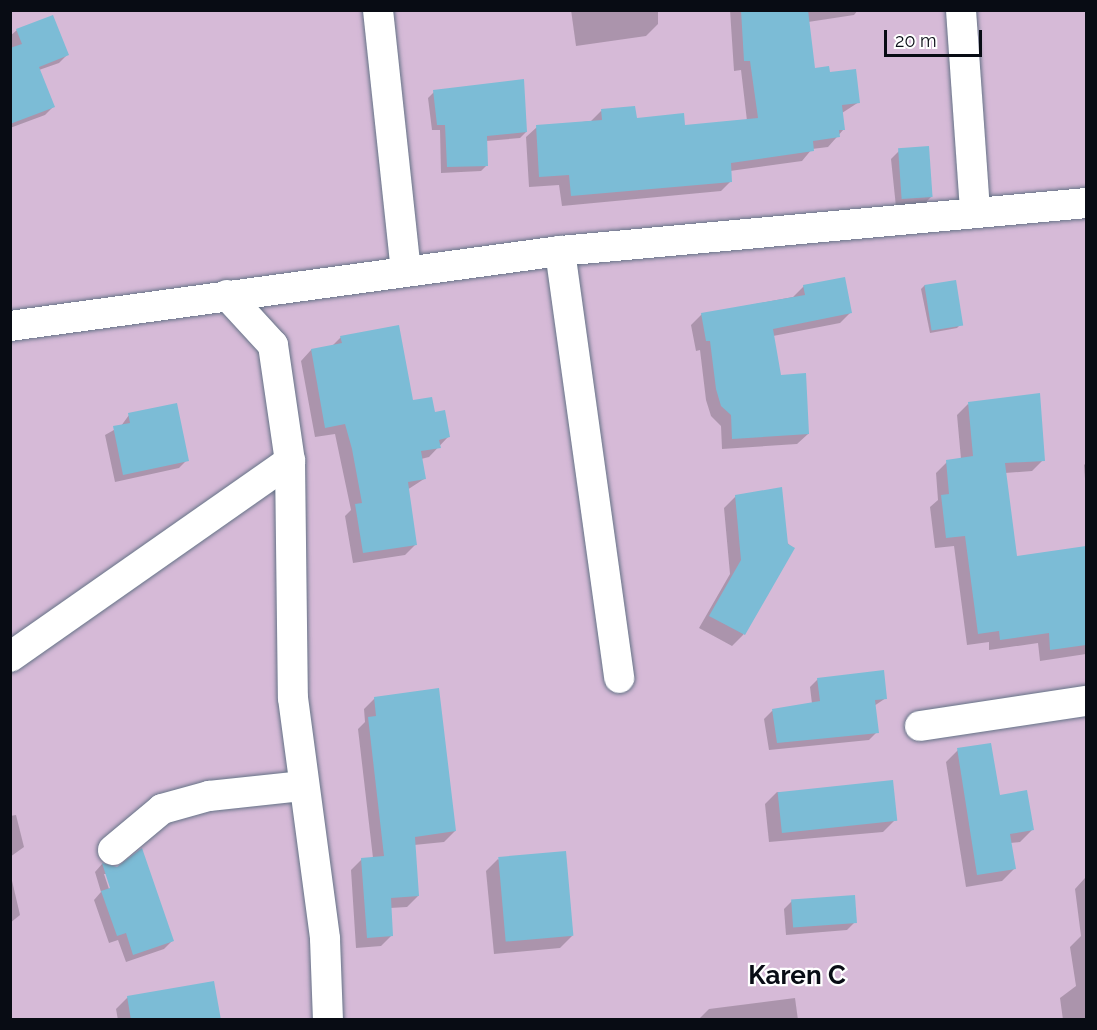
<!DOCTYPE html>
<style>
body{margin:0}
#map{position:relative;width:1097px;height:1030px;overflow:hidden;background:#d6e6fd;font-family:Raleway,sans-serif}
div>[style]{position:absolute}
[style*='--x']{left:calc(var(--x)*1px);top:calc(var(--y)*1px);width:calc(var(--w)*1px);rotate:calc(var(--a)*1deg)}
.green>*{inset:0;background:#d6bad7;transform-origin:0 0}
.shadow>*{inset:0;background:#0003}
.building>*{inset:0;background:#7cbcd6;transform-origin:0 0}
.roads{filter:drop-shadow(0 0 2px #647286) drop-shadow(0 0 2px #647286)}
.minor>*{height:30px;margin:-15px;padding:0 15px;transform-origin:15px;border-radius:15px;background:#fff}
span{translate:-50% -50%;white-space:nowrap;text-align:center;line-height:1.15;-webkit-text-stroke:4.5px #fff;paint-order:stroke}
.district-label{font-size:26px;color:#080c14;font-weight:700}
.frame{position:absolute;inset:0;border:12px solid #080c14;pointer-events:none}
.scale{position:absolute;left:884px;top:30px;width:98px;height:27px;box-sizing:border-box;border:3px solid #080c14;border-top:0;padding-left:8px;font-size:18px;line-height:21px;white-space:nowrap;color:#080c14;-webkit-text-stroke:4px #fff;paint-order:stroke}
</style>
<div id="map">
<div class="green">
<div style="left:11px;top:11px;width:1075px;height:1008px"></div>
</div>
<div class="shadow">
<div style="clip-path:polygon(571px 10px,658px 10px,658px 24px,646px 36px,576px 46px)"></div>
<div style="clip-path:polygon(730px 10px,858px 10px,854px 15px,808px 22px,813px 70px,829px 74px,859px 102px,842px 113px,844px 129px,828px 147px,812px 149px,802px 161px,730px 171px,731px 181px,721px 191px,562px 206px,559px 185px,529px 187px,526px 137px,537px 127px,591px 121px,601px 111px,683px 127px,747px 121px,741px 70px,734px 71px)"></div>
<div style="clip-path:polygon(17px 30px,67px 55px,59px 63px,39px 70px,53px 107px,45px 115px,10px 128px,10px 36px)"></div>
<div style="clip-path:polygon(434px 92px,526px 132px,520px 138px,486px 141px,487px 165px,481px 171px,441px 173px,440px 130px,432px 130px,428px 98px)"></div>
<div style="clip-path:polygon(899px 151px,932px 196px,924px 204px,896px 207px,891px 159px)"></div>
<div style="clip-path:polygon(925px 285px,961px 324px,957px 328px,930px 333px,921px 289px)"></div>
<div style="clip-path:polygon(804px 286px,851px 312px,840px 323px,773px 336px,780px 377px,808px 434px,797px 444px,722px 449px,721px 426px,711px 416px,706px 400px,700px 350px,696px 351px,691px 325px,702px 314px,793px 297px)"></div>
<div style="clip-path:polygon(341px 337px,411px 402px,434px 414px,448px 437px,429px 457px,421px 459px,424px 479px,407px 490px,415px 545px,405px 555px,353px 563px,345px 516px,351px 510px,335px 434px,315px 437px,301px 361px,311px 350px,332px 346px)"></div>
<div style="clip-path:polygon(968px 404px,1043px 460px,1032px 471px,1005px 473px,1015px 558px,1085px 548px,1086px 654px,1040px 661px,1038px 643px,989px 650px,989px 642px,967px 645px,954px 546px,935px 548px,930px 507px,938px 500px,936px 473px,947px 462px,961px 459px,957px 415px)"></div>
<div style="clip-path:polygon(129px 415px,187px 460px,179px 468px,115px 482px,105px 435px,121px 426px)"></div>
<div style="clip-path:polygon(1086px 463px,1086px 492px,1084px 465px)"></div>
<div style="clip-path:polygon(736px 496px,793px 548px,743px 635px,732px 646px,699px 628px,730px 574px,724px 508px)"></div>
<div style="clip-path:polygon(818px 679px,886px 698px,874px 706px,877px 732px,869px 740px,769px 750px,764px 719px,772px 711px,812px 704px,810px 687px)"></div>
<div style="clip-path:polygon(375px 698px,455px 831px,444px 842px,414px 845px,418px 896px,407px 907px,390px 908px,392px 935px,381px 946px,356px 948px,351px 870px,362px 859px,373px 858px,358px 729px,365px 722px,364px 709px)"></div>
<div style="clip-path:polygon(958px 750px,1032px 830px,1020px 842px,1010px 843px,1014px 869px,1002px 881px,966px 887px,946px 762px)"></div>
<div style="clip-path:polygon(777px 792px,895px 820px,883px 832px,769px 842px,765px 804px)"></div>
<div style="clip-path:polygon(16px 815px,24px 847px,10px 857px,10px 816px)"></div>
<div style="clip-path:polygon(498px 859px,572px 936px,560px 948px,494px 954px,486px 871px)"></div>
<div style="clip-path:polygon(evenodd,102px 864px,117px 868px,172px 941px,164px 949px,126px 962px,118px 940px,109px 943px,94px 900px,101px 892px,95px 872px,102px 864px,104px 874px,107px 874px,114px 895px,111px 895px,104px 874px)"></div>
<div style="clip-path:polygon(10px 872px,20px 915px,10px 923px)"></div>
<div style="clip-path:polygon(1085px 878px,1086px 1020px,1063px 1020px,1060px 998px,1076px 986px,1070px 947px,1081px 936px,1075px 889px)"></div>
<div style="clip-path:polygon(792px 901px,855px 922px,847px 930px,786px 935px,784px 909px)"></div>
<div style="clip-path:polygon(128px 997px,219px 1020px,118px 1020px,116px 1009px)"></div>
<div style="clip-path:polygon(795px 998px,798px 1020px,698px 1020px,709px 1009px)"></div>
</div>
<div class="building">
<div style="clip-path:polygon(741px 10px,808px 10px,815px 68px,829px 66px,830px 72px,856px 69px,860px 103px,842px 105px,845px 130px,839px 130px,840px 137px,813px 141px,814px 151px,731px 163px,732px 182px,571px 196px,569px 175px,539px 177px,536px 125px,602px 120px,601px 109px,635px 106px,637px 118px,684px 113px,685px 125px,758px 118px,750px 61px,744px 61px)"></div>
<div style="clip-path:polygon(53px 15px,69px 55px,39px 67px,55px 107px,10px 124px,10px 48px,22px 44px,16px 29px)"></div>
<div style="clip-path:polygon(524px 79px,527px 132px,487px 136px,488px 166px,447px 167px,445px 125px,437px 125px,433px 90px)"></div>
<div style="left:929px;top:146px;width:51px;height:31px;rotate:86deg"></div>
<div style="clip-path:polygon(845px 277px,852px 313px,773px 329px,781px 375px,806px 373px,809px 434px,732px 439px,731px 415px,721px 406px,716px 389px,710px 341px,706px 341px,701px 313px,805px 295px,803px 285px)"></div>
<div style="left:956px;top:280px;width:46px;height:32px;rotate:81deg"></div>
<div style="clip-path:polygon(399px 325px,413px 400px,432px 397px,435px 412px,445px 410px,450px 437px,439px 440px,441px 448px,421px 451px,426px 479px,408px 482px,417px 545px,363px 553px,355px 504px,362px 503px,352px 449px,345px 424px,325px 428px,311px 349px,342px 343px,340px 336px)"></div>
<div style="clip-path:polygon(1040px 393px,1045px 461px,1005px 463px,1017px 556px,1086px 546px,1086px 645px,1050px 650px,1049px 633px,1000px 640px,999px 631px,978px 634px,965px 536px,946px 538px,941px 495px,949px 494px,946px 460px,973px 456px,968px 402px)"></div>
<div style="clip-path:polygon(177px 403px,189px 461px,123px 475px,113px 426px,130px 423px,128px 413px)"></div>
<div style="clip-path:polygon(782px 487px,788px 544px,795px 548px,745px 635px,709px 616px,741px 560px,735px 495px)"></div>
<div style="clip-path:polygon(884px 670px,887px 699px,875px 700px,879px 733px,777px 743px,772px 709px,820px 701px,817px 678px)"></div>
<div style="clip-path:polygon(439px 688px,456px 831px,415px 837px,419px 896px,391px 898px,393px 936px,367px 938px,361px 858px,384px 856px,368px 717px,376px 716px,374px 697px)"></div>
<div style="clip-path:polygon(991px 743px,1000px 795px,1027px 790px,1034px 830px,1010px 834px,1016px 869px,977px 875px,957px 748px)"></div>
<div style="left:893px;top:780px;width:41px;height:116px;rotate:84deg"></div>
<div style="clip-path:polygon(142px 848px,174px 941px,133px 955px,126px 933px,117px 936px,101px 891px,110px 888px,102px 863px,117px 867px)"></div>
<div style="left:566px;top:851px;width:85px;height:68px;rotate:85deg"></div>
<div style="left:855px;top:895px;width:28px;height:64px;rotate:86deg"></div>
<div style="clip-path:polygon(214px 981px,221px 1020px,131px 1020px,127px 996px)"></div>
</div>
<div class="roads">
<div class="minor">
<div style="--x:378;--y:10;--w:262;--a:83.9"></div>
<div style="--x:961;--y:10;--w:202;--a:86"></div>
<div style="--x:560;--y:251;--w:431;--a:82.1"></div>
<div style="--x:227;--y:295;--w:68;--a:47.4"></div>
<div style="--x:273;--y:345;--w:117;--a:81.7"></div>
<div style="--x:290;--y:461;--w:237;--a:89.3"></div>
<div style="--x:293;--y:698;--w:243;--a:82.4"></div>
<div style="--x:325;--y:939;--w:81;--a:87.9"></div>
<div style="--x:10;--y:326;--w:555;--a:-7.77"></div>
<div style="--x:560;--y:251;--w:528;--a:-5.21"></div>
<div style="--x:10;--y:657;--w:342;--a:-35"></div>
<div style="--x:920;--y:726;--w:168;--a:-8.6"></div>
<div style="--x:113;--y:850;--w:64;--a:-39.9"></div>
<div style="--x:162;--y:809;--w:49;--a:-15.5"></div>
<div style="--x:209;--y:796;--w:95;--a:-6.1"></div>
</div>
</div>
<div class="district-label">
<span style="left:797px;top:976px">Karen C</span>
</div>
<div class="frame"></div>
<div class="scale">20 m</div>
</div>
